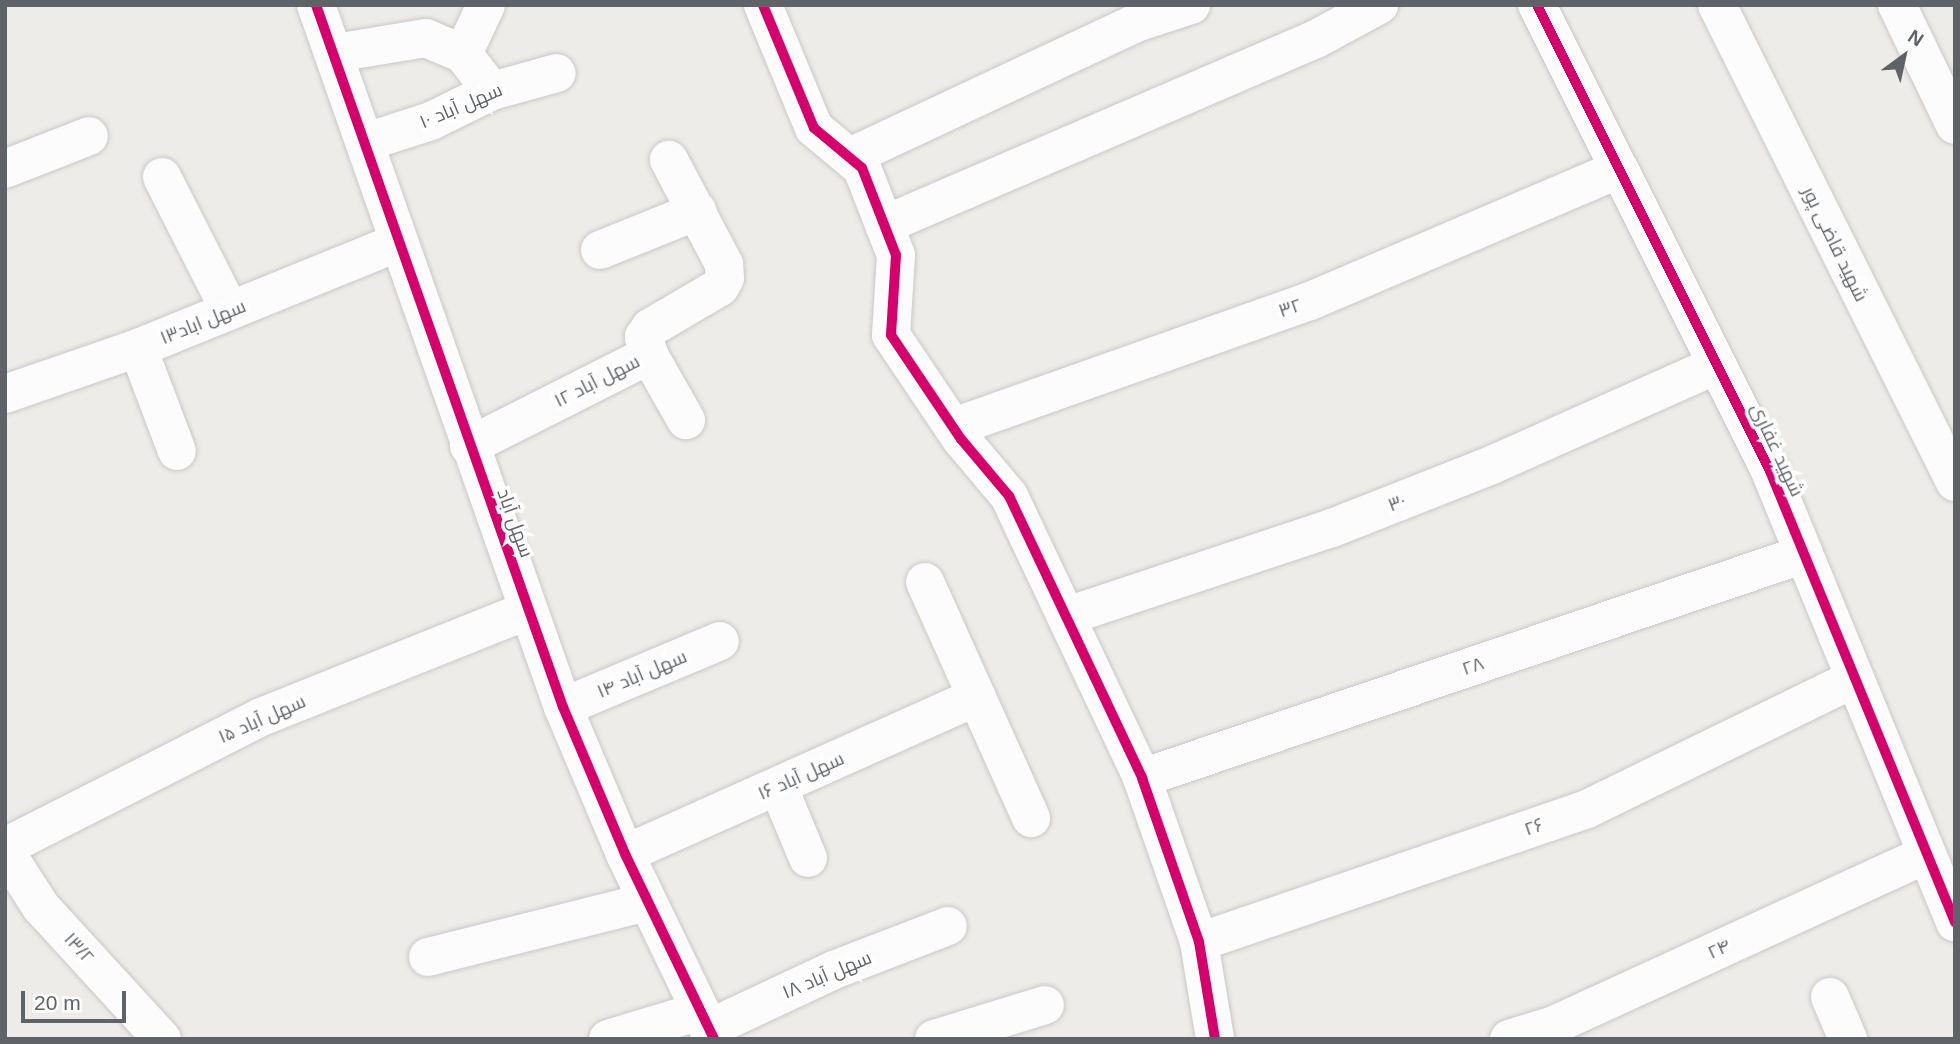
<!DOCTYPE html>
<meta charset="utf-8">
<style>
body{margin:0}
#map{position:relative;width:1960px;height:1044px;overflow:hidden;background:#eeece9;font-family:Arial,Cairo,sans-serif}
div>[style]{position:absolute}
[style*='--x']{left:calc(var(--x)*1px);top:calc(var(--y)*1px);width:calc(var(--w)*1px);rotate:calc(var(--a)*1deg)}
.roads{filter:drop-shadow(0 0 2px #c9c8c8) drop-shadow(0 0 2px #c9c8c8)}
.minor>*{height:38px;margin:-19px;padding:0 19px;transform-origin:19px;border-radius:19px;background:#fcfcfc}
.cycleway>*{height:10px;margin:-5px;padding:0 5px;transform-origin:5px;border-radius:5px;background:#d6006c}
span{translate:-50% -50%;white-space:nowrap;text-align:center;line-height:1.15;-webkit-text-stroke:7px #fff;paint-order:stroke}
.street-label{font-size:19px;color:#5f6266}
.frame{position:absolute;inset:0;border:7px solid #5f6266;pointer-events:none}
.north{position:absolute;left:1869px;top:21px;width:70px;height:70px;-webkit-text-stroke:5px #fff;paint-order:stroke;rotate:33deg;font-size:19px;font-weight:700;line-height:28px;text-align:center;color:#5f6266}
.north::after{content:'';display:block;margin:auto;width:24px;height:32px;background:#5f6266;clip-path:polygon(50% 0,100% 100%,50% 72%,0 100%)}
.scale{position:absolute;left:21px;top:991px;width:105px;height:32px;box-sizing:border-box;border:4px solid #5f6266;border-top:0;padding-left:9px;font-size:21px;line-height:24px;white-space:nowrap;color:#5f6266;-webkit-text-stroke:5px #fff;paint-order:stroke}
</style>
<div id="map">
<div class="roads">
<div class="minor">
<div style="--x:316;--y:5;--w:744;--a:70.62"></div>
<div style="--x:563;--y:707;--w:160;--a:67.1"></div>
<div style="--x:625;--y:854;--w:205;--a:64.3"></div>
<div style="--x:763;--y:5;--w:133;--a:67.5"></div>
<div style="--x:814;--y:128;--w:62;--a:39.8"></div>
<div style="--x:862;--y:168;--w:93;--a:68.7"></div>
<div style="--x:896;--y:255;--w:80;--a:93.6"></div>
<div style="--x:891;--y:335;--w:125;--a:56.1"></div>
<div style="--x:961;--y:439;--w:75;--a:49.9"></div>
<div style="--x:1009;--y:496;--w:312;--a:64.7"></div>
<div style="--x:1142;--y:778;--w:174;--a:70.8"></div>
<div style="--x:1199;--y:942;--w:98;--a:80.6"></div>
<div style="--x:1537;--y:5;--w:521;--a:63.43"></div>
<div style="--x:1770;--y:471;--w:488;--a:67.7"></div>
<div style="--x:1717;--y:5;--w:533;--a:63.48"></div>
<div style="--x:1897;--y:5;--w:133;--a:64.2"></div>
<div style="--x:335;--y:53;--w:92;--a:-9.4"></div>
<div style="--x:426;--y:38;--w:40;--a:23.4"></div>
<div style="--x:463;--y:54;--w:47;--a:51.9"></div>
<div style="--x:463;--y:54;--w:54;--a:-64.9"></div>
<div style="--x:366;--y:142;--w:68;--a:-17.9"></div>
<div style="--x:431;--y:121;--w:68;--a:-26.2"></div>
<div style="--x:492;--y:91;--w:67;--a:-15.5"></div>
<div style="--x:850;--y:157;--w:316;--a:-25.1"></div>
<div style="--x:1136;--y:23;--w:58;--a:-18.1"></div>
<div style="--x:5;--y:169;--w:90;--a:-21.4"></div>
<div style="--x:162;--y:177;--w:150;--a:63.1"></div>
<div style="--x:884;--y:225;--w:470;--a:-23.3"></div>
<div style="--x:1316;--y:39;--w:72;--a:-28.4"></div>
<div style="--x:600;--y:250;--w:105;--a:-21.9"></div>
<div style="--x:138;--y:348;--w:110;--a:69.3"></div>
<div style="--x:649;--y:355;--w:75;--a:60.4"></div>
<div style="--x:5;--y:394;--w:141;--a:-19.1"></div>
<div style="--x:138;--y:348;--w:279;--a:-22.1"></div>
<div style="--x:954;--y:427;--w:378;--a:-19.5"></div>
<div style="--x:1310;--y:301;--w:336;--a:-23.1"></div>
<div style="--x:469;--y:446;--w:202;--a:-26.8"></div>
<div style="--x:649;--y:355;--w:19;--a:-106"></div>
<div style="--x:644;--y:337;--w:11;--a:-56"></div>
<div style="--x:650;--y:328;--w:81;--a:-30.4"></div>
<div style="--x:720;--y:287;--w:10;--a:-61"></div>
<div style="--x:725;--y:278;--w:14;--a:-94"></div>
<div style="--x:724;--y:264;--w:118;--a:-117.9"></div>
<div style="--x:925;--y:582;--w:259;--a:65.8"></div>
<div style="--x:1067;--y:616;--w:279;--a:-18.4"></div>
<div style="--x:1332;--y:528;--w:172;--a:-21.5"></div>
<div style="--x:1492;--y:465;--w:246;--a:-24"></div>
<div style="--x:563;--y:707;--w:170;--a:-22.8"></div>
<div style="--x:1142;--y:778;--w:699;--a:-18.69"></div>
<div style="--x:778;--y:786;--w:78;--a:67.4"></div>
<div style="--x:5;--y:847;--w:287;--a:-26.9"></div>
<div style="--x:261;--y:717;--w:288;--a:-21.8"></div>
<div style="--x:5;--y:851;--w:67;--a:57.3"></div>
<div style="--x:41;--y:907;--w:179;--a:47.5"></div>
<div style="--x:625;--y:854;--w:385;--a:-24.1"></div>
<div style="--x:1199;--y:942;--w:410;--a:-18.9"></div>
<div style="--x:1587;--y:809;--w:298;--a:-26"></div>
<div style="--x:428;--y:957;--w:226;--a:-14.1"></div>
<div style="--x:1830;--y:997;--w:46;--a:66.8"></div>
<div style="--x:708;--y:1029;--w:139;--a:-25.1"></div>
<div style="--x:834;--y:970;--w:122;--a:-21.1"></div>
<div style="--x:608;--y:1039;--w:96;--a:-16.9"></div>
<div style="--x:934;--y:1039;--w:116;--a:-17"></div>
<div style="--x:1509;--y:1039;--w:47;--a:-17.3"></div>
<div style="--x:1554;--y:1025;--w:410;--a:-24.6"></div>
</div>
</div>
<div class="cycleway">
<div style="--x:316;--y:5;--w:744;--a:70.62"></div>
<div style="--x:563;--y:707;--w:160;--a:67.1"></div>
<div style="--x:625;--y:854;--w:205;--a:64.3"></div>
<div style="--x:763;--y:5;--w:133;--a:67.5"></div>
<div style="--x:814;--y:128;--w:62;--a:39.8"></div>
<div style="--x:862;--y:168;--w:93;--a:68.7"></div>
<div style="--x:896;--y:255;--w:80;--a:93.6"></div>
<div style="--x:891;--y:335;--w:125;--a:56.1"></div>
<div style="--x:961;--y:439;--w:75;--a:49.9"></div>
<div style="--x:1009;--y:496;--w:312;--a:64.7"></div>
<div style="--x:1142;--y:778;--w:174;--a:70.8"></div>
<div style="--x:1199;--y:942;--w:98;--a:80.6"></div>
<div style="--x:1537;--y:5;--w:521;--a:63.43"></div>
<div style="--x:1770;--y:471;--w:488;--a:67.7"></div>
</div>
<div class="street-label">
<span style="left:461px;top:106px;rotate:-23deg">سهل آباد ۱۰</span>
<span style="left:1835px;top:244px;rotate:64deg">شهید قاضی پور</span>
<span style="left:1290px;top:308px;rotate:-19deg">۳۲</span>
<span style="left:203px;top:322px;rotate:-22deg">سهل اباد۱۳</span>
<span style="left:597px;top:381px;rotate:-27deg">سهل آباد ۱۲</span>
<span style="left:1777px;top:450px;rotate:65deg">شهید غفاری</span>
<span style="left:1397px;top:503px;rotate:-21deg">۳۰</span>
<span style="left:515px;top:523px;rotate:70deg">سهل آباد</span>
<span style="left:1473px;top:666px;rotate:-19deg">۲۸</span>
<span style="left:642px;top:674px;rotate:-23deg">سهل آباد ۱۴</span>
<span style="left:262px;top:719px;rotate:-24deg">سهل آباد ۱۵</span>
<span style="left:801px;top:776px;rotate:-24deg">سهل آباد ۱۶</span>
<span style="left:1534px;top:827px;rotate:-19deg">۲۶</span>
<span style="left:79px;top:948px;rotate:48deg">۱۳/۲</span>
<span style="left:1719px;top:949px;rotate:-25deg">۲۴</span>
<span style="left:827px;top:975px;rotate:-23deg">سهل آباد ۱۸</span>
</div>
<div class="frame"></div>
<div class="north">N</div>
<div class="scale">20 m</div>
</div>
